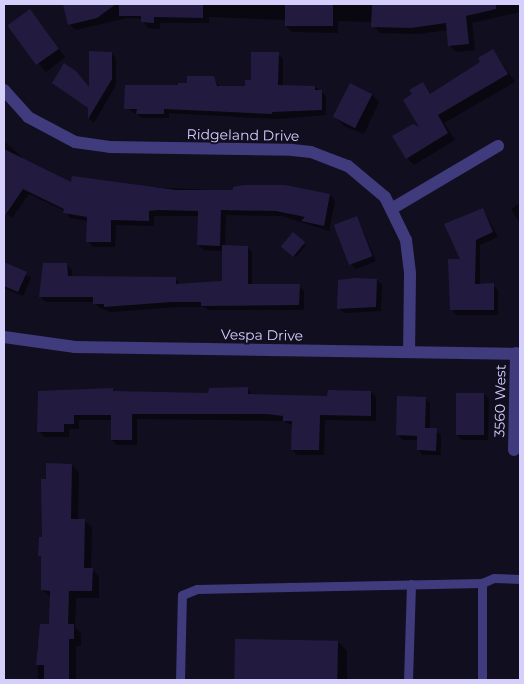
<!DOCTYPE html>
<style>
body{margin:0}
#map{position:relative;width:524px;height:684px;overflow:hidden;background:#110e1f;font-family:Montserrat,sans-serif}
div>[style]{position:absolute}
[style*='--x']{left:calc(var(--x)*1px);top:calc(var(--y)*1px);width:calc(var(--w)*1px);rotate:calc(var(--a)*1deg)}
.shadow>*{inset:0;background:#0007}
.building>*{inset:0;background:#231b3f;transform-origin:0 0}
.lane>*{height:9px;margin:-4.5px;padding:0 4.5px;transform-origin:4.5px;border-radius:4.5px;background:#3f3b7c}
.street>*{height:12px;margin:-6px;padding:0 6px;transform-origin:6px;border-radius:6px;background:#3f3b7c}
span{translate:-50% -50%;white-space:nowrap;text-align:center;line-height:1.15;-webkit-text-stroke:4px #110e1f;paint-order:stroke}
.street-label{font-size:14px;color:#d5cffc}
.frame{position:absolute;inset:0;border:5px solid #d5cffc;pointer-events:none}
</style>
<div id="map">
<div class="shadow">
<div style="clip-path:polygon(65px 4px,520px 4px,520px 12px,472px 23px,475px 50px,456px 52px,449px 45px,448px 30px,418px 34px,379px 33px,373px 22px,338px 21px,338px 33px,292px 32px,285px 25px,286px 20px,209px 17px,209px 23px,160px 23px,160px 29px,148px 28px,142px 19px,127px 18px,76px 30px,69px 24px)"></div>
<div style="clip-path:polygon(30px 10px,65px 57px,46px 72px,39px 64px)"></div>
<div style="clip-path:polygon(493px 50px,515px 82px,444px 123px,455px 140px,414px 165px,407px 158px,422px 130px,413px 95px,422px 84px,431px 94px,482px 62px)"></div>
<div style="clip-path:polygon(111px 53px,116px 58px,116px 85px,94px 123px,89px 118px,90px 109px,53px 83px,90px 89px)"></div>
<div style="clip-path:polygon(278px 54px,283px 59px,283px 86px,315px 87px,321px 91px,326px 96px,326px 115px,276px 119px,169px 113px,169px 118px,143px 118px,126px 108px,179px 87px,213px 78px,220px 87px,246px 87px)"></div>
<div style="clip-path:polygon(350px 85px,372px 95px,379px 102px,364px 134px,344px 126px,337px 118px)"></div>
<div style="clip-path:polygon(4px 141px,22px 157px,20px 159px,72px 184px,330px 195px,335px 201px,329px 231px,282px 216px,226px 215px,225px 247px,247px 247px,252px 252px,252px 285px,299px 286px,304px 291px,304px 310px,208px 310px,204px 307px,178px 307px,111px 312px,100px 308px,94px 302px,46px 302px,41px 297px,67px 265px,72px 270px,72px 277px,175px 278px,180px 285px,223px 283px,223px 251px,204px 250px,198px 245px,199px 216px,154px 216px,154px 226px,116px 225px,115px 247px,93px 247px,88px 241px,88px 221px,70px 218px,65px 211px,29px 194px,12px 218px,4px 212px,4px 181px,7px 176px,4px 173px)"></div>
<div style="clip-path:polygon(520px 203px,520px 224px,511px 209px)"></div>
<div style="clip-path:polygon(483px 209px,498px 237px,480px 245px,480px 285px,493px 285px,498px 290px,498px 315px,457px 315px,452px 310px,461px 261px)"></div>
<div style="clip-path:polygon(357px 217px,376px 261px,356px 269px,351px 264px)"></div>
<div style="clip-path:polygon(304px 243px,306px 245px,296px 257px,285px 249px)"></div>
<div style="clip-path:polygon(4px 263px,31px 278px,23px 296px,4px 288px)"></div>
<div style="clip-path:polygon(377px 280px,382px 285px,381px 311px,344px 313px,339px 308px)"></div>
<div style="clip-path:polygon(247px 388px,253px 396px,329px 397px,371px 392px,376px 397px,376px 421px,325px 420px,324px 455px,298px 455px,292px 450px,293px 426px,284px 421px,137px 419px,137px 445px,117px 445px,112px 440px,112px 420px,79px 420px,79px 429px,69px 429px,69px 437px,44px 437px,39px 431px,113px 389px,116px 393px,210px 394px)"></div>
<div style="clip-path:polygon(484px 394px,489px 399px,488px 440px,462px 440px,457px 435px)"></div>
<div style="clip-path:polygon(425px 398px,430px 403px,430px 429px,441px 434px,441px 455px,423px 455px,418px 450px,418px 440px,403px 440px,398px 435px)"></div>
<div style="clip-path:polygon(72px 465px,79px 472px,78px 520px,84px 520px,92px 527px,91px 569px,99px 576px,99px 598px,76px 598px,75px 627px,81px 633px,81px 646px,76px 646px,76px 680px,89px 680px,38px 680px,37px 646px,41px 646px,50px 625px,51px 597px,42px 590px,42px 480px)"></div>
<div style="clip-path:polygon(237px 640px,338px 642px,347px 651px,347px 680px,236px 680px)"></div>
</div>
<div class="building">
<div style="clip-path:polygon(63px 4px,116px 4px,97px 18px,68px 25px)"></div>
<div style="clip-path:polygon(119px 4px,203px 4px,203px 18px,154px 17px,154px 23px,141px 22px,141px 16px,119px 16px)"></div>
<div style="left:285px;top:4px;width:48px;height:22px"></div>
<div style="clip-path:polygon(372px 4px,496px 4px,496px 9px,466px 16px,469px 44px,448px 46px,446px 23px,411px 28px,371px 27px)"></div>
<div style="left:30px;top:9px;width:49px;height:28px;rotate:54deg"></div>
<div style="clip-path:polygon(493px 49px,508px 74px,438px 115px,448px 133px,406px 159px,392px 136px,413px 124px,419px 127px,403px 100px,412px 94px,409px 90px,423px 82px,430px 94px,480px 62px,478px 58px)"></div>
<div style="clip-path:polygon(89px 51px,112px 52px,112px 79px,88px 119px,88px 108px,52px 83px,64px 63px,76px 71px,89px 87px)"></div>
<div style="clip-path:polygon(251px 52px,279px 52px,278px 85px,315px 86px,315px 90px,322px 90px,322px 110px,272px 112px,272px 114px,164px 109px,164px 114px,136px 114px,137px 109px,124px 109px,125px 85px,178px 85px,178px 83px,187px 83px,187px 76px,214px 76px,217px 86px,245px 86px,245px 80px,251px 80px)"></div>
<div style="left:350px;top:83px;width:25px;height:38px;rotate:27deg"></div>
<div style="clip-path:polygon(4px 149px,71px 182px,72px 176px,176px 190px,233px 190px,233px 187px,244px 185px,285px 185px,330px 194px,324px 226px,301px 221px,305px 217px,276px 211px,221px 210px,220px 246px,197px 245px,198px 211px,158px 210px,149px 211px,149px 221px,111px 220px,111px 242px,86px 242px,87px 217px,63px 213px,64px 209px,23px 189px,4px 217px)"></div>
<div style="clip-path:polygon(483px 208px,493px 232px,476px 240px,475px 284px,494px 283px,494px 310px,450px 310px,448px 259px,460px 259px,444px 224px)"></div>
<div style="left:357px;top:216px;width:43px;height:25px;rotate:69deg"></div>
<div style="left:293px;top:232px;width:16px;height:19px;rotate:40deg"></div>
<div style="clip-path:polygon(222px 245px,248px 246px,248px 284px,300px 284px,299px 305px,201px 306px,201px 302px,172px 302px,104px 307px,104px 304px,93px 304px,93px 297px,39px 297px,43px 263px,67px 263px,68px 276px,176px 277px,176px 284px,222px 281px)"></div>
<div style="clip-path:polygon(4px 262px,27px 272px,18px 292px,4px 286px)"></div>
<div style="clip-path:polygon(355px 278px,377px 279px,376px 307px,337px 309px,338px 280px)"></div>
<div style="clip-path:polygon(248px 387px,248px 394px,327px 396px,328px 390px,371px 391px,371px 416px,320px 415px,319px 450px,291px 450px,292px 421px,283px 421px,283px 416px,267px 414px,132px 414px,132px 440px,111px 440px,111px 415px,74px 415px,74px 424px,64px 424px,64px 432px,37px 432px,38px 391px,113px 388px,113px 391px,208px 393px,209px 388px)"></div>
<div style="left:456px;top:393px;width:28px;height:42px"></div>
<div style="clip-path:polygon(397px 396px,426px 397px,425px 428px,437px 428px,436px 451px,417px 450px,417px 436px,396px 435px)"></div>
<div style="clip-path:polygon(46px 463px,72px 464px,71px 519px,85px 519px,84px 568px,93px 568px,92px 591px,69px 591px,68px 624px,74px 624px,74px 639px,69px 639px,69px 680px,44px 680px,44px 665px,36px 665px,40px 624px,49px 624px,50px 591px,41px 590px,41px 556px,38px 556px,39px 537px,42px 537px,41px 479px,46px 479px)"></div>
<div style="left:235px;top:639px;width:103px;height:41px;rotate:1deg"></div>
</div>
<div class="lane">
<div style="--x:180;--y:680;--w:85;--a:-88.7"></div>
<div style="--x:182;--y:595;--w:16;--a:-22"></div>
<div style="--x:197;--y:589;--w:285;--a:-1.2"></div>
<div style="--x:408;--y:680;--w:96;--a:-88.2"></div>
<div style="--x:482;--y:680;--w:97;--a:-90"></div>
<div style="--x:482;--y:583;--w:13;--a:-23"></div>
<div style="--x:494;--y:578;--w:26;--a:2"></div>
</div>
<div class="street">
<div style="--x:4;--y:90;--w:36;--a:48"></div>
<div style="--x:28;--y:117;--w:53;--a:28"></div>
<div style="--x:75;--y:142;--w:35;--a:8"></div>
<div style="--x:110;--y:147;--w:182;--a:0.9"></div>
<div style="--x:292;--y:150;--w:19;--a:6"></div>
<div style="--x:311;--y:152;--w:40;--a:21"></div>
<div style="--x:348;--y:166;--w:48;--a:40"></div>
<div style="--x:385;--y:197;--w:48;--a:64"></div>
<div style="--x:406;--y:240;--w:34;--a:83"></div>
<div style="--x:410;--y:274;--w:78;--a:90.7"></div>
<div style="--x:393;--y:208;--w:122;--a:-30.6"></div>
<div style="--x:4;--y:337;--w:72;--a:8"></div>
<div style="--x:75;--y:347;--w:445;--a:0.9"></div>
<div style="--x:514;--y:450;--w:97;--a:-88.8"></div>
</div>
<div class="street-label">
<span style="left:243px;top:135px;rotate:1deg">Ridgeland Drive</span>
<span style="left:262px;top:335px;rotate:1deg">Vespa Drive</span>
<span style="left:500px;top:401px;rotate:-89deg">3560 West</span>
</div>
<div class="frame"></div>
</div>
